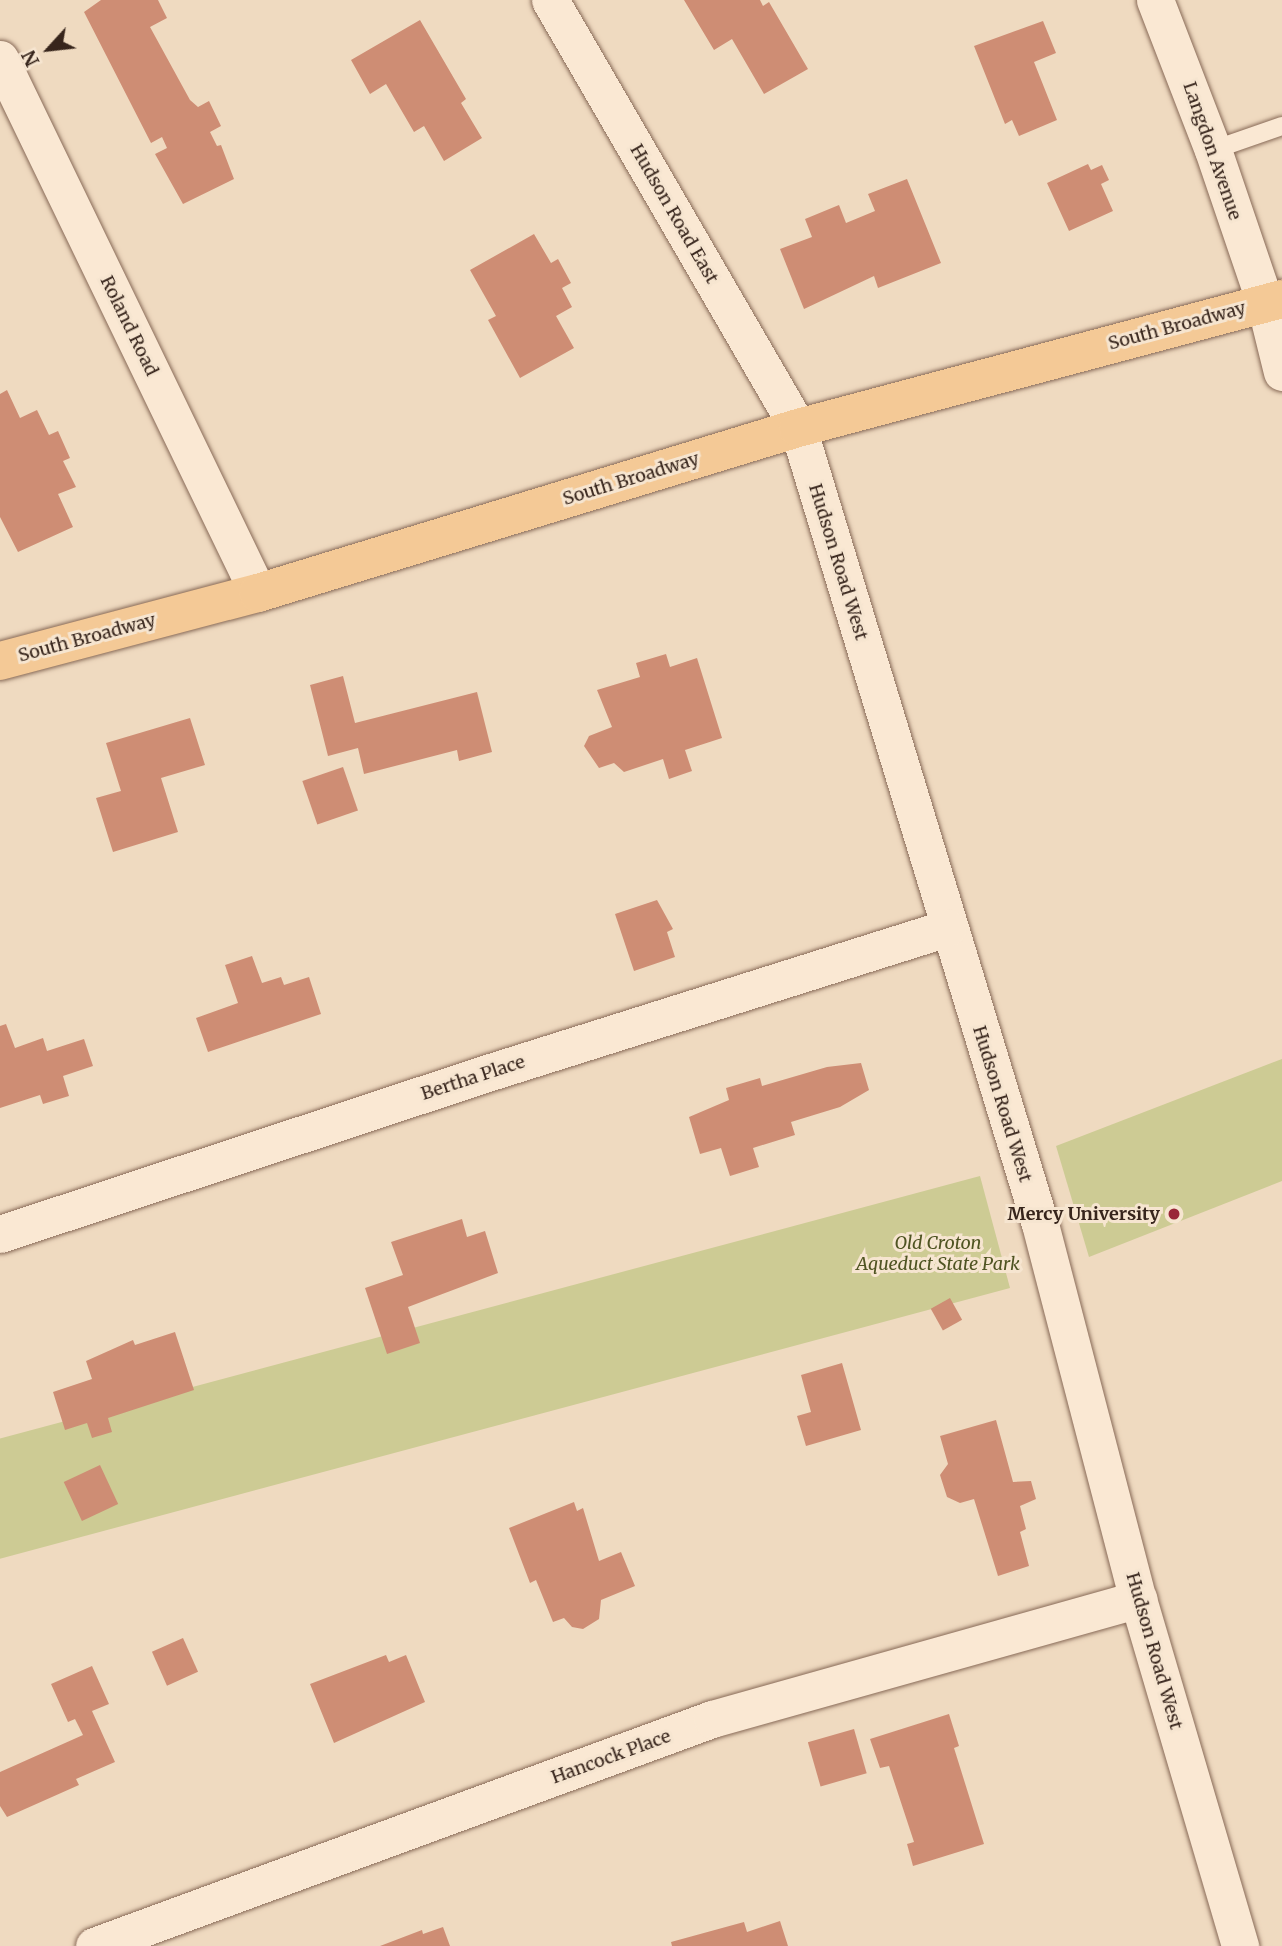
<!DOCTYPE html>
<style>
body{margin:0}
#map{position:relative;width:1282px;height:1946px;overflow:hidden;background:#efdac0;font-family:Merriweather,serif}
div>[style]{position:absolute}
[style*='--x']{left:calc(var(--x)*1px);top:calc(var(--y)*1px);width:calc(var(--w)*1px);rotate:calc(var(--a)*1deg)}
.green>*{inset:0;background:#cdcb94;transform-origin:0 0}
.building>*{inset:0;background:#ce8d74;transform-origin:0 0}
.roads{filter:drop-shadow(0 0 2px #886a57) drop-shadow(0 0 2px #886a57)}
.service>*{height:18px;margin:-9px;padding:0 9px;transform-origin:9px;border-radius:9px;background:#fae8d3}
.minor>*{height:37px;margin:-18.5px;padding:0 18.5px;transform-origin:18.5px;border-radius:18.5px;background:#fae8d3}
.primary>*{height:38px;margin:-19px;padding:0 19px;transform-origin:19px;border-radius:19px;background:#f4c996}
.dots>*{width:19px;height:19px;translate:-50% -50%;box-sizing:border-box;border:4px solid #f6e5d0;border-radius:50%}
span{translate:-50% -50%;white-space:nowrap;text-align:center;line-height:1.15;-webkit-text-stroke:6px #f6e5d0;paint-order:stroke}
.street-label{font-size:18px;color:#37251c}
.poi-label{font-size:18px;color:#37251c;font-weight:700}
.right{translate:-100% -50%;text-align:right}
.park-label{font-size:18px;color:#4f5422;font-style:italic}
.north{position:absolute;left:14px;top:14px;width:70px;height:70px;-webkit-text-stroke:5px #f6e5d0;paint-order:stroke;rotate:243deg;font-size:19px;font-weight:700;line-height:28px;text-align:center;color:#37251c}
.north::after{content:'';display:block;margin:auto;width:24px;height:32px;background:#37251c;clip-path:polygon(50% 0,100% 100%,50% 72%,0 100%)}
</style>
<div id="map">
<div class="green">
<div style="clip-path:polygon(1282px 1059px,1282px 1181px,1089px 1257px,1056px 1146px)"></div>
<div style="left:980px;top:1176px;width:116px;height:1054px;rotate:75deg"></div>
</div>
<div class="building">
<div style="clip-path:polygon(101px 0,158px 0,167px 18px,150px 27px,190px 100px,198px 107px,209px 101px,221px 126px,210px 132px,217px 146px,221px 145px,234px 179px,183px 204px,155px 154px,167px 148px,162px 137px,151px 143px,84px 12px)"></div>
<div style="clip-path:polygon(684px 0,760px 0,763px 6px,769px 2px,808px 69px,764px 94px,732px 39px,714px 50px)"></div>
<div style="clip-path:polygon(420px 20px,466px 99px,461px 103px,482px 138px,444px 161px,424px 126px,414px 132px,386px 84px,370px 94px,351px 60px)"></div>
<div style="clip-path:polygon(1043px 21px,1056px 53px,1034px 62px,1057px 120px,1019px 136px,1012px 120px,1005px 124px,974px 46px)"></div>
<div style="clip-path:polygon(1088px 164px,1091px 170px,1102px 165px,1109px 180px,1101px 184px,1113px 211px,1069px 231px,1047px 183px)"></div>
<div style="clip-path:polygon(907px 179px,941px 263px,878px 288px,874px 276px,804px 309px,780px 249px,812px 237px,805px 219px,839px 205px,846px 223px,875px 211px,868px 194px)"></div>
<div style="clip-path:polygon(534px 234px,551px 263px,558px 259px,571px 283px,562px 288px,572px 307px,556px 316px,574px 348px,520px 378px,488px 320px,496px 316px,470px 270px)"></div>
<div style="clip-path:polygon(7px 390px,20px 418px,37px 410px,49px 435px,58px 431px,70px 458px,63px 461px,76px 487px,58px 494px,73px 527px,18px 552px,0 517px,0 394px)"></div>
<div style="clip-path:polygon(666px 654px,670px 667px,697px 658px,722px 738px,685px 750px,692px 771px,669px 779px,663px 759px,624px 772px,614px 763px,599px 768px,584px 746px,589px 736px,612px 727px,597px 690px,640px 677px,636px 663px)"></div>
<div style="clip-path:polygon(343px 676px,355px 723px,477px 692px,492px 752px,459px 761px,457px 750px,364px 774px,358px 748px,328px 756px,310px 685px)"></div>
<div style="clip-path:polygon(190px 718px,205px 765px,161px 778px,178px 832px,113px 852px,96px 798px,121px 791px,106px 743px)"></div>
<div style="left:343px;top:767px;width:46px;height:43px;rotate:71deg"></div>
<div style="clip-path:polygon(657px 900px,673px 929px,667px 932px,675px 957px,634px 971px,615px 914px)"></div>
<div style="clip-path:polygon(252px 956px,262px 983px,281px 977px,284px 985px,309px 977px,321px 1014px,208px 1052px,196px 1018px,238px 1003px,225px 965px)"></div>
<div style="clip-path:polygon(6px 1024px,15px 1048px,43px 1038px,47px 1051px,84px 1039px,93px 1066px,63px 1076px,69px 1096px,43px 1104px,40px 1095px,0 1108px,0 1026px)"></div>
<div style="clip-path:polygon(861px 1063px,869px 1090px,840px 1107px,791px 1122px,795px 1135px,753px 1148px,759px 1167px,730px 1176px,721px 1148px,700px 1154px,689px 1117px,729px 1100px,726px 1088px,760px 1078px,762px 1086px,827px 1067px)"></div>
<div style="clip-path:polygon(462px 1219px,467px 1237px,485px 1231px,498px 1273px,408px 1307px,420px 1343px,387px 1354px,365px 1288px,403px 1275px,391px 1242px)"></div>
<div style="left:950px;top:1298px;width:25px;height:22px;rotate:61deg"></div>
<div style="clip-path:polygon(175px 1332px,194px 1390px,108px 1418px,112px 1432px,92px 1438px,87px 1423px,65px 1430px,53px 1392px,92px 1379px,86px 1361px,133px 1340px,135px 1345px)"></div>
<div style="clip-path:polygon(842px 1363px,861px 1430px,806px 1446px,797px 1416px,811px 1412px,801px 1375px)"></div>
<div style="clip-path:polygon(996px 1420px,1013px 1482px,1031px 1481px,1036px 1499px,1020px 1506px,1026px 1529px,1020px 1532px,1029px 1566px,998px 1576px,974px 1499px,960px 1503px,947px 1497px,940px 1475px,948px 1464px,940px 1436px)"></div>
<div style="left:100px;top:1465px;width:43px;height:40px;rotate:65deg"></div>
<div style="clip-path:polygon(574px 1502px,577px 1511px,583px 1508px,599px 1561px,621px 1552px,635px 1586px,601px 1600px,599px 1619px,583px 1629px,572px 1627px,564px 1618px,553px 1622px,536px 1580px,530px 1583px,509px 1528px)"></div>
<div style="left:183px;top:1638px;width:37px;height:34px;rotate:66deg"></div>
<div style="clip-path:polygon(386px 1655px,389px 1662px,406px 1655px,425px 1702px,334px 1743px,310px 1684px)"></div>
<div style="clip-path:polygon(92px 1666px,109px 1704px,92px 1711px,115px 1762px,76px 1779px,79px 1785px,7px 1817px,0 1806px,0 1772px,83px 1735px,75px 1719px,68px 1722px,51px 1684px)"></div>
<div style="clip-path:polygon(949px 1714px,959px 1746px,954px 1748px,984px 1844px,913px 1866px,907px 1844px,914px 1842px,889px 1766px,880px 1768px,870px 1739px)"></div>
<div style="left:854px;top:1729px;width:46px;height:48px;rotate:74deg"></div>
<div style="clip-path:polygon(780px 1921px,788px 1946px,672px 1946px,671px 1942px,744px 1922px,747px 1932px)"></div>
<div style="clip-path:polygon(443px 1927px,450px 1946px,380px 1946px,422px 1930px,423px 1934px)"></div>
</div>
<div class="roads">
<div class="service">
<div style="--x:1213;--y:150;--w:73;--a:-19.2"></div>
</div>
<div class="minor">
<div style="--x:550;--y:0;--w:495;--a:59.9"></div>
<div style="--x:798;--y:428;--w:832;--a:73.09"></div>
<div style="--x:1040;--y:1224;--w:388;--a:75.4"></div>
<div style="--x:1138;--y:1599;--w:362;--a:73.6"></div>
<div style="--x:1155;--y:0;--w:161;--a:68.9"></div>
<div style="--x:1213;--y:150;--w:162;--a:71.2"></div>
<div style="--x:1265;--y:303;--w:71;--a:76.2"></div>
<div style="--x:0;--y:59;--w:593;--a:64.21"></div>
<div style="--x:0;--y:1234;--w:510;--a:-18.29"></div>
<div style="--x:484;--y:1074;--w:486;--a:-17.5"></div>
<div style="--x:94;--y:1946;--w:658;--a:-20.17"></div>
<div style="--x:712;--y:1719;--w:443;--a:-15.7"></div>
</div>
<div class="primary">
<div style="--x:0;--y:661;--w:267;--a:-14.8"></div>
<div style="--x:258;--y:593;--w:565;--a:-16.99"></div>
<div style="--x:798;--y:428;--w:501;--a:-14.92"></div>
</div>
</div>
<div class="dots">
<div style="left:1174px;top:1214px;background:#992638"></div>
</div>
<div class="street-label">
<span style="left:1212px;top:151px;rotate:71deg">Langdon Avenue</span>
<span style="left:674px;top:214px;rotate:60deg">Hudson Road East</span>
<span style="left:129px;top:326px;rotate:64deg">Roland Road</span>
<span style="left:1177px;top:326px;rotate:-15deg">South Broadway</span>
<span style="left:631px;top:479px;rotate:-17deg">South Broadway</span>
<span style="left:838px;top:562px;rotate:73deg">Hudson Road West</span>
<span style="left:87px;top:638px;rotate:-15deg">South Broadway</span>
<span style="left:473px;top:1078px;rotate:-18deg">Bertha Place</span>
<span style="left:1002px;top:1104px;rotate:73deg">Hudson Road West</span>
<span style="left:1154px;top:1651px;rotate:74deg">Hudson Road West</span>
<span style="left:611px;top:1757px;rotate:-20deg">Hancock Place</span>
</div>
<div class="poi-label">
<span class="right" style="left:1160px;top:1214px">Mercy University</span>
</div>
<div class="park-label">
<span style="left:938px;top:1254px">Old Croton<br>Aqueduct State Park</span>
</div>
<div class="north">N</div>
</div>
